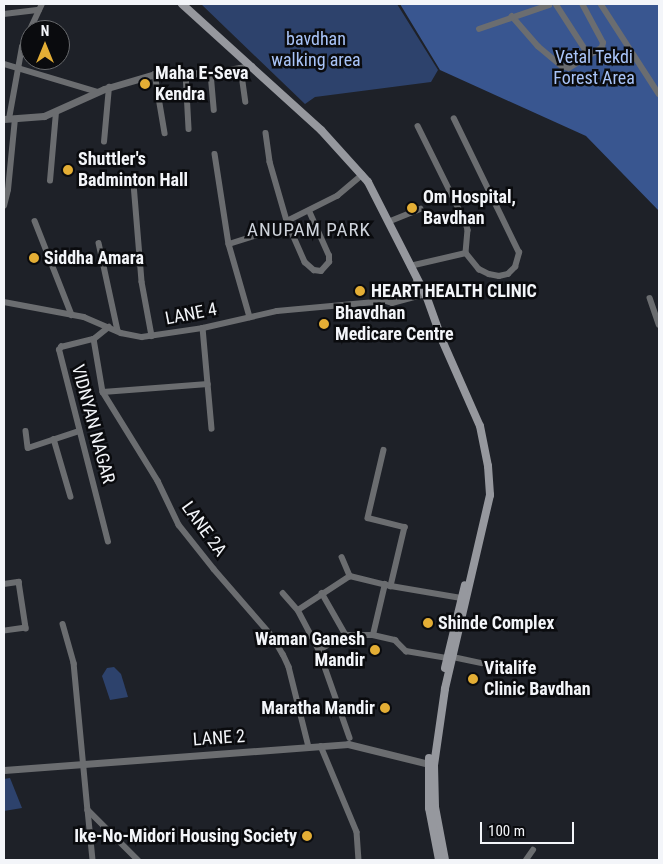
<!DOCTYPE html>
<style>
body{margin:0}
#map{position:relative;width:663px;height:864px;overflow:hidden;background:#1e2128;font-family:"Roboto Condensed",sans-serif}
div>[style]{position:absolute}
[style*='--x']{left:calc(var(--x)*1px);top:calc(var(--y)*1px);width:calc(var(--w)*1px);rotate:calc(var(--a)*1deg)}
.green>*{inset:0;background:#2d426c}
.forest>*{inset:0;background:#395690}
.minor>*{height:5.5px;margin:-2.75px;padding:0 2.75px;transform-origin:2.75px;border-radius:2.75px;background:#6b6d70}
.tertiary>*{height:7px;margin:-3.5px;padding:0 3.5px;transform-origin:3.5px;border-radius:3.5px;background:#6b6d70}
.secondary>*{height:8px;margin:-4px;padding:0 4px;transform-origin:4px;border-radius:4px;background:#96989e}
.dots>*{width:14px;height:14px;translate:-50% -50%;box-sizing:border-box;border:2px solid #0a0b0e;border-radius:50%}
span{translate:-50% -50%;white-space:nowrap;text-align:center;line-height:1.15;-webkit-text-stroke:5px #0a0b0e;paint-order:stroke}
.park-label{font-size:18px;color:#a9c4f8}
.poi-label{font-size:18px;color:#f3f5f9;font-weight:700}
.left{translate:0 -50%;text-align:left}
.right{translate:-100% -50%;text-align:right}
.street-label{font-size:18px;color:#f3f5f9}
.neighbourhood-label{font-size:19px;color:#ced3db;letter-spacing:1px}
.frame{position:absolute;inset:0;border:5px solid #f3f5f9;pointer-events:none}
.north{position:absolute;left:20px;top:20px;width:50px;height:50px;box-sizing:border-box;background:#0a0b0e;border:1px solid #67696c;border-radius:50%;rotate:0deg;font-size:14px;font-weight:700;line-height:20px;text-align:center;color:#f3f5f9}
.north::after{content:'';display:block;margin:auto;width:18px;height:22px;background:#e4ae35;clip-path:polygon(50% 0,100% 100%,50% 72%,0 100%)}
.scale{position:absolute;left:480px;top:822px;width:94px;height:22px;box-sizing:border-box;border:2px solid #f3f5f9;border-top:0;padding-left:6px;font-size:15px;line-height:18px;white-space:nowrap;color:#f3f5f9;-webkit-text-stroke:4px #0a0b0e;paint-order:stroke}
</style>
<div id="map">
<div class="green">
<div style="clip-path:polygon(201px 4px,397px 4px,438px 70px,431px 82px,315px 97px,305px 104px)"></div>
<div style="clip-path:polygon(114px 667px,121px 674px,128px 697px,110px 700px,102px 676px,107px 668px)"></div>
<div style="clip-path:polygon(10px 778px,22px 808px,4px 811px,4px 779px)"></div>
</div>
<div class="forest">
<div style="clip-path:polygon(400px 4px,659px 4px,659px 211px,586px 136px,440px 70px)"></div>
</div>
<div class="minor">
<div style="--x:556;--y:4;--w:61;--a:57.1"></div>
<div style="--x:601;--y:4;--w:107;--a:57.2"></div>
<div style="--x:4;--y:14;--w:35;--a:-7"></div>
<div style="--x:512;--y:16;--w:40;--a:49"></div>
<div style="--x:538;--y:46;--w:31;--a:40"></div>
<div style="--x:562;--y:66;--w:7;--a:16"></div>
<div style="--x:569;--y:68;--w:39;--a:-32"></div>
<div style="--x:602;--y:47;--w:4;--a:-76"></div>
<div style="--x:603;--y:43;--w:44;--a:-118.3"></div>
<div style="--x:479;--y:29;--w:74;--a:-18.9"></div>
<div style="--x:4;--y:64;--w:98;--a:16.6"></div>
<div style="--x:241;--y:68;--w:34;--a:82"></div>
<div style="--x:186;--y:73;--w:56;--a:86.9"></div>
<div style="--x:211;--y:73;--w:37;--a:85"></div>
<div style="--x:155;--y:74;--w:60;--a:80.4"></div>
<div style="--x:9;--y:119;--w:73;--a:-79.8"></div>
<div style="--x:22;--y:47;--w:47;--a:-65.1"></div>
<div style="--x:418;--y:126;--w:108;--a:63.7"></div>
<div style="--x:466;--y:223;--w:7;--a:74"></div>
<div style="--x:468;--y:230;--w:23;--a:95"></div>
<div style="--x:466;--y:253;--w:21;--a:51"></div>
<div style="--x:479;--y:269;--w:11;--a:27"></div>
<div style="--x:489;--y:274;--w:10;--a:11"></div>
<div style="--x:499;--y:276;--w:9;--a:-13"></div>
<div style="--x:508;--y:274;--w:10;--a:-45"></div>
<div style="--x:515;--y:267;--w:15;--a:-74"></div>
<div style="--x:519;--y:253;--w:149;--a:-115.9"></div>
<div style="--x:266;--y:133;--w:29;--a:82"></div>
<div style="--x:270;--y:162;--w:61;--a:73.9"></div>
<div style="--x:287;--y:221;--w:45;--a:66.3"></div>
<div style="--x:305;--y:262;--w:12;--a:42"></div>
<div style="--x:314;--y:270;--w:7;--a:8"></div>
<div style="--x:321;--y:271;--w:12;--a:-48"></div>
<div style="--x:329;--y:262;--w:6;--a:-90"></div>
<div style="--x:329;--y:256;--w:49;--a:-114"></div>
<div style="--x:104;--y:142;--w:55;--a:-84.8"></div>
<div style="--x:215;--y:154;--w:91;--a:81.2"></div>
<div style="--x:229;--y:244;--w:76;--a:74"></div>
<div style="--x:50;--y:181;--w:69;--a:-85"></div>
<div style="--x:134;--y:184;--w:98;--a:85.3"></div>
<div style="--x:142;--y:282;--w:55;--a:79.5"></div>
<div style="--x:4;--y:206;--w:16;--a:-76"></div>
<div style="--x:8;--y:190;--w:71;--a:-84.4"></div>
<div style="--x:35;--y:221;--w:101;--a:68.5"></div>
<div style="--x:287;--y:221;--w:56;--a:-26.6"></div>
<div style="--x:337;--y:196;--w:33;--a:-40"></div>
<div style="--x:388;--y:222;--w:35;--a:-22"></div>
<div style="--x:99;--y:243;--w:90;--a:77.8"></div>
<div style="--x:229;--y:244;--w:63;--a:-17.6"></div>
<div style="--x:410;--y:266;--w:57;--a:-13.1"></div>
<div style="--x:650;--y:298;--w:28;--a:71"></div>
<div style="--x:386;--y:301;--w:6;--a:-45"></div>
<div style="--x:390;--y:297;--w:23;--a:-15"></div>
<div style="--x:412;--y:291;--w:13;--a:-67"></div>
<div style="--x:4;--y:302;--w:81;--a:10.6"></div>
<div style="--x:84;--y:317;--w:40;--a:23.4"></div>
<div style="--x:121;--y:333;--w:21;--a:11"></div>
<div style="--x:142;--y:337;--w:62;--a:-8.4"></div>
<div style="--x:203;--y:328;--w:76;--a:-12.9"></div>
<div style="--x:277;--y:311;--w:109;--a:-5.2"></div>
<div style="--x:386;--y:301;--w:6;--a:18"></div>
<div style="--x:392;--y:303;--w:34;--a:-15"></div>
<div style="--x:203;--y:328;--w:101;--a:84.9"></div>
<div style="--x:94;--y:339;--w:54;--a:80.4"></div>
<div style="--x:103;--y:392;--w:105;--a:58.3"></div>
<div style="--x:158;--y:481;--w:49;--a:64.5"></div>
<div style="--x:179;--y:525;--w:56;--a:51.5"></div>
<div style="--x:214;--y:569;--w:90;--a:49.1"></div>
<div style="--x:273;--y:637;--w:20;--a:60"></div>
<div style="--x:283;--y:654;--w:14;--a:65"></div>
<div style="--x:289;--y:667;--w:82;--a:76"></div>
<div style="--x:103;--y:392;--w:105;--a:-4.4"></div>
<div style="--x:26;--y:431;--w:17;--a:83"></div>
<div style="--x:28;--y:448;--w:54;--a:-18.4"></div>
<div style="--x:54;--y:439;--w:60;--a:73.7"></div>
<div style="--x:384;--y:450;--w:70;--a:103.2"></div>
<div style="--x:368;--y:518;--w:38;--a:14"></div>
<div style="--x:405;--y:527;--w:61;--a:103.3"></div>
<div style="--x:108;--y:542;--w:198;--a:-104.3"></div>
<div style="--x:59;--y:350;--w:4;--a:-56"></div>
<div style="--x:61;--y:347;--w:34;--a:-14"></div>
<div style="--x:94;--y:339;--w:19;--a:-39"></div>
<div style="--x:342;--y:557;--w:21;--a:67"></div>
<div style="--x:4;--y:584;--w:15;--a:-8"></div>
<div style="--x:19;--y:582;--w:47;--a:81.3"></div>
<div style="--x:26;--y:628;--w:22;--a:172"></div>
<div style="--x:283;--y:593;--w:23;--a:49"></div>
<div style="--x:298;--y:610;--w:45;--a:62.3"></div>
<div style="--x:319;--y:650;--w:93;--a:70.6"></div>
<div style="--x:322;--y:593;--w:48;--a:60.3"></div>
<div style="--x:298;--y:610;--w:62;--a:-33.2"></div>
<div style="--x:350;--y:576;--w:42;--a:13.7"></div>
<div style="--x:391;--y:586;--w:71;--a:9.7"></div>
<div style="--x:63;--y:624;--w:41;--a:74.2"></div>
<div style="--x:74;--y:663;--w:148;--a:84.6"></div>
<div style="--x:88;--y:810;--w:71;--a:45"></div>
<div style="--x:373;--y:635;--w:52;--a:-76.8"></div>
<div style="--x:319;--y:650;--w:31;--a:-29"></div>
<div style="--x:346;--y:635;--w:27;--a:0"></div>
<div style="--x:373;--y:635;--w:23;--a:13"></div>
<div style="--x:395;--y:640;--w:16;--a:45"></div>
<div style="--x:406;--y:651;--w:42;--a:9.7"></div>
<div style="--x:453;--y:657;--w:29;--a:12"></div>
<div style="--x:321;--y:746;--w:93;--a:67.3"></div>
<div style="--x:357;--y:832;--w:28;--a:86"></div>
<div style="--x:88;--y:810;--w:50;--a:84.3"></div>
<div style="--x:526;--y:860;--w:12;--a:-55"></div>
</div>
<div class="tertiary">
<div style="--x:4;--y:119;--w:40;--a:-4.3"></div>
<div style="--x:44;--y:116;--w:66;--a:-24.2"></div>
<div style="--x:104;--y:89;--w:53;--a:-16.4"></div>
<div style="--x:155;--y:74;--w:56;--a:-1"></div>
<div style="--x:211;--y:73;--w:41;--a:-9.9"></div>
<div style="--x:4;--y:770;--w:345;--a:-4.3"></div>
<div style="--x:348;--y:744;--w:88;--a:13.9"></div>
</div>
<div class="secondary">
<div style="--x:182;--y:4;--w:188;--a:42.2"></div>
<div style="--x:321;--y:130;--w:70;--a:47.9"></div>
<div style="--x:368;--y:182;--w:130;--a:63"></div>
<div style="--x:427;--y:298;--w:45;--a:70.3"></div>
<div style="--x:442;--y:340;--w:94;--a:66.2"></div>
<div style="--x:480;--y:426;--w:41;--a:78.7"></div>
<div style="--x:488;--y:466;--w:29;--a:86"></div>
<div style="--x:490;--y:495;--w:199;--a:103.1"></div>
<div style="--x:445;--y:689;--w:77;--a:98.2"></div>
<div style="--x:434;--y:765;--w:42;--a:88.6"></div>
<div style="--x:435;--y:807;--w:54;--a:79.3"></div>
<div style="--x:445;--y:668;--w:85;--a:-76.5"></div>
<div style="--x:429;--y:758;--w:50;--a:90"></div>
<div style="--x:429;--y:808;--w:53;--a:79.1"></div>
</div>
<div class="dots">
<div style="left:145px;top:84px;background:#e4ae35"></div>
<div style="left:68px;top:170px;background:#e4ae35"></div>
<div style="left:412px;top:208px;background:#e4ae35"></div>
<div style="left:34px;top:258px;background:#e4ae35"></div>
<div style="left:360px;top:291px;background:#e4ae35"></div>
<div style="left:324px;top:324px;background:#e4ae35"></div>
<div style="left:428px;top:623px;background:#e4ae35"></div>
<div style="left:375px;top:650px;background:#e4ae35"></div>
<div style="left:473px;top:679px;background:#e4ae35"></div>
<div style="left:385px;top:708px;background:#e4ae35"></div>
<div style="left:307px;top:836px;background:#e4ae35"></div>
</div>
<div class="park-label">
<span style="left:316px;top:50px">bavdhan<br>walking area</span>
<span style="left:594px;top:68px">Vetal Tekdi<br>Forest Area</span>
</div>
<div class="poi-label">
<span class="left" style="left:155px;top:84px">Maha E-Seva<br>Kendra</span>
<span class="left" style="left:78px;top:170px">Shuttler's<br>Badminton Hall</span>
<span class="left" style="left:423px;top:208px">Om Hospital,<br>Bavdhan</span>
<span class="left" style="left:44px;top:258px">Siddha Amara</span>
<span class="left" style="left:371px;top:291px">HEART HEALTH CLINIC</span>
<span class="left" style="left:335px;top:324px">Bhavdhan<br>Medicare Centre</span>
<span class="left" style="left:438px;top:623px">Shinde Complex</span>
<span class="right" style="left:365px;top:650px">Waman Ganesh<br>Mandir</span>
<span class="left" style="left:484px;top:679px">Vitalife<br>Clinic Bavdhan</span>
<span class="right" style="left:375px;top:708px">Maratha Mandir</span>
<span class="right" style="left:297px;top:836px">Ike-No-Midori Housing Society</span>
</div>
<div class="street-label">
<span style="left:191px;top:314px;rotate:-11deg">LANE 4</span>
<span style="left:93px;top:424px;rotate:75deg">VIDNYAN NAGAR</span>
<span style="left:204px;top:529px;rotate:54deg">LANE 2A</span>
<span style="left:219px;top:738px;rotate:-4deg">LANE 2</span>
</div>
<div class="neighbourhood-label">
<span style="left:309px;top:230px">ANUPAM PARK</span>
</div>
<div class="frame"></div>
<div class="north">N</div>
<div class="scale">100 m</div>
</div>
